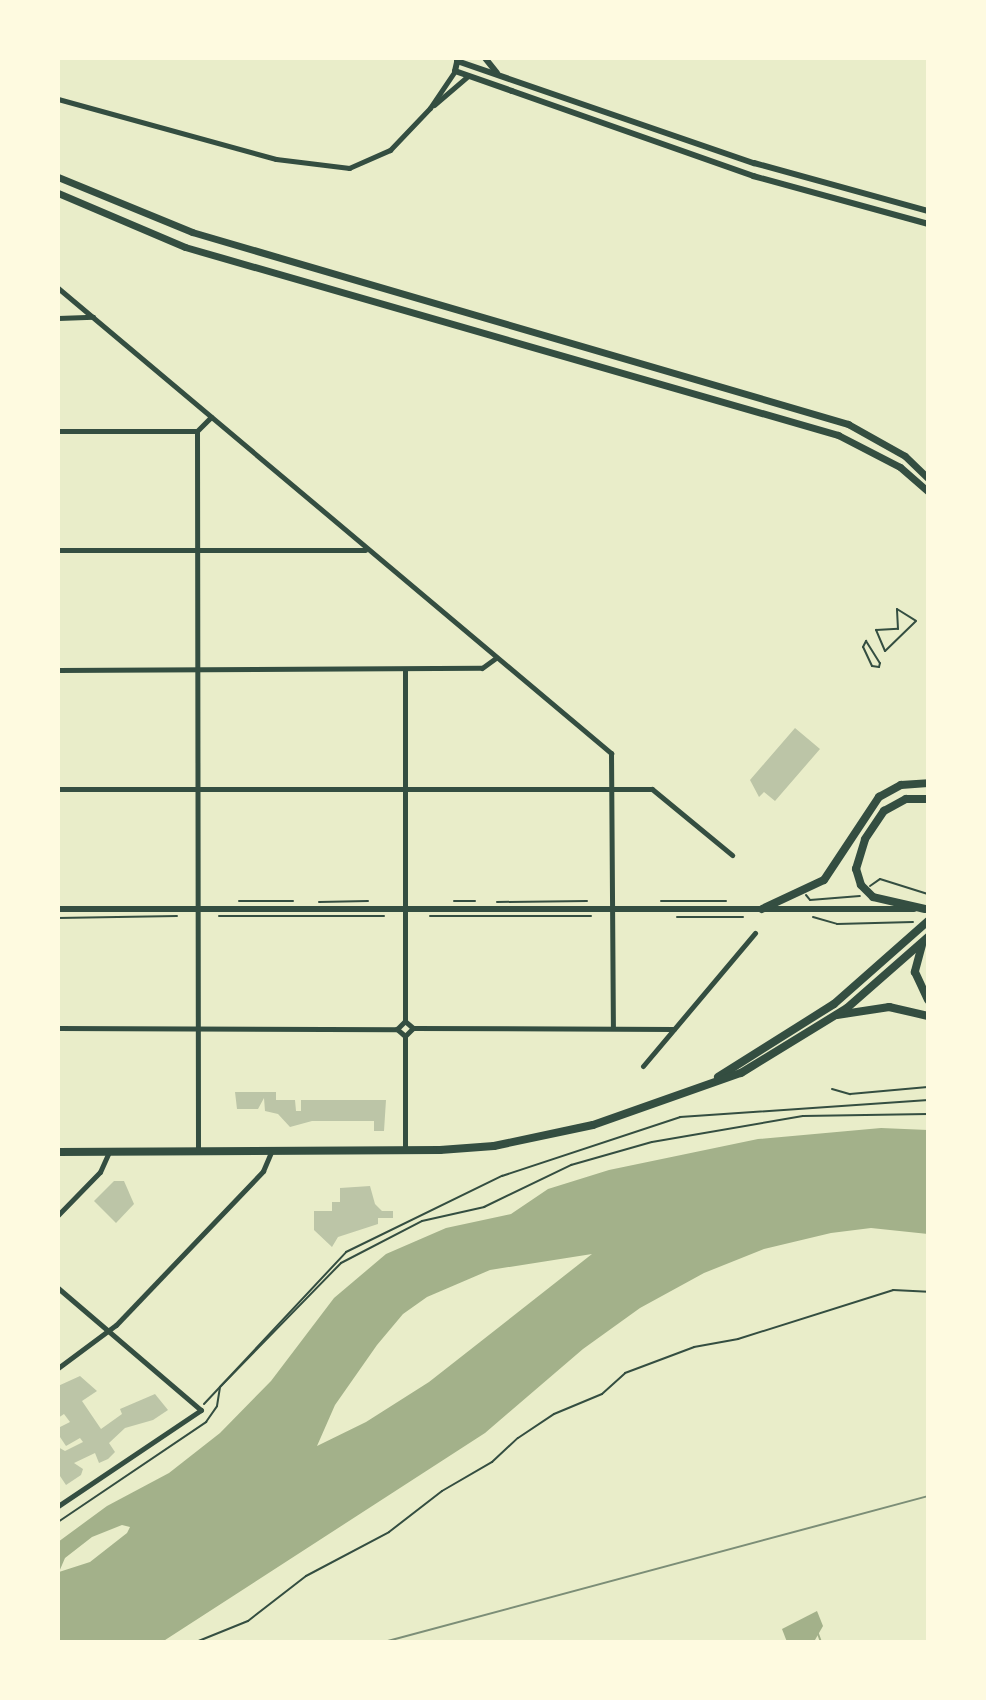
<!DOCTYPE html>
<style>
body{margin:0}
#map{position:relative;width:986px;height:1700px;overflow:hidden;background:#e9edc9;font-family:"Space Grotesk",sans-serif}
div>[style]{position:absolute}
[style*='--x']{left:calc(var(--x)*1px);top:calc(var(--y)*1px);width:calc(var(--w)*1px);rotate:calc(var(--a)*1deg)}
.water>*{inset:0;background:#a3b18a}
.stream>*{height:2px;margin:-1px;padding:0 1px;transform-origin:1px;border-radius:1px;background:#a3b18a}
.building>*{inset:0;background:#bcc5a7}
.path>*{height:2px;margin:-1px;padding:0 1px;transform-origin:1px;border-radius:1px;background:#344e41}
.service>*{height:2px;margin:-1px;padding:0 1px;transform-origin:1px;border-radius:1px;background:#344e41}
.minor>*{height:5px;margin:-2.5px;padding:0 2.5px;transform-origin:2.5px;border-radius:2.5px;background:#344e41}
.tertiary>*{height:6px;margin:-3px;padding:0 3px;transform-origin:3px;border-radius:3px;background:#344e41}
.primary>*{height:7px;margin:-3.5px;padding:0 3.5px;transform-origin:3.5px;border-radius:3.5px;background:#344e41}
.trunk>*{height:8px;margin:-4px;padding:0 4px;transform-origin:4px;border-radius:4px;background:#344e41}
.rail>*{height:2px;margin:-1px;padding:0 1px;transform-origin:1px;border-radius:1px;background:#7c8e77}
span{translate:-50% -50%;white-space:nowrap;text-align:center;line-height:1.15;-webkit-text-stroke:6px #fefae0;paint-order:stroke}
.frame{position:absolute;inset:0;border:60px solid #fefae0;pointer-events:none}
</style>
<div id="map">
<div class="water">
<div style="clip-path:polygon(evenodd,881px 1128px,928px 1130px,928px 1234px,871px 1228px,831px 1233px,764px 1249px,704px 1273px,640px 1308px,583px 1349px,485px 1433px,162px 1642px,58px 1642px,58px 1542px,107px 1506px,169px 1473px,220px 1433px,271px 1381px,334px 1298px,386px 1254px,446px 1228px,511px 1214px,548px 1189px,609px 1170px,758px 1139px,881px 1128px,592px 1254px,429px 1382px,366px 1422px,317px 1446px,335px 1405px,377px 1345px,403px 1314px,427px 1297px,490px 1270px,592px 1254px,881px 1128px,122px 1525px,130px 1527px,127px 1533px,90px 1562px,59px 1572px,65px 1558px,92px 1537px,122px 1525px)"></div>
<div style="clip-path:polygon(817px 1611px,823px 1626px,815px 1640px,787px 1642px,782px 1629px)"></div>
</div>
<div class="stream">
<div style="--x:817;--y:1631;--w:12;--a:70"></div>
</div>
<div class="building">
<div style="clip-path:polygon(795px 728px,820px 749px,775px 801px,764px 792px,759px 797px,750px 780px)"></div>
<div style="clip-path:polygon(235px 1092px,276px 1092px,276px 1100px,295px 1100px,296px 1111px,301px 1111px,301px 1100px,386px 1100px,384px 1131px,374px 1131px,374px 1121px,312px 1121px,290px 1127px,278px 1114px,265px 1111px,264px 1098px,258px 1109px,237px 1109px)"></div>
<div style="clip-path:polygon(114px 1181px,124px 1181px,134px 1204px,116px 1223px,94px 1201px)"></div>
<div style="clip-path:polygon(370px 1186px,375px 1204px,382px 1211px,393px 1211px,393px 1218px,378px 1218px,378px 1224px,338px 1237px,332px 1247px,314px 1230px,314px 1211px,332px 1211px,332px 1202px,340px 1202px,340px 1188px)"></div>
<div style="clip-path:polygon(80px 1376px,97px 1391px,82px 1401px,101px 1429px,122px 1414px,120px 1409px,155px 1394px,168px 1410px,153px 1420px,125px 1428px,109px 1443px,115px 1452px,108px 1459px,99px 1463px,95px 1453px,74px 1463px,83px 1469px,81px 1475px,66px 1485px,58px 1473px,58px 1447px,65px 1451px,83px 1442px,80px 1438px,66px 1446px,58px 1434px,58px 1428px,70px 1422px,64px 1414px,58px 1418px,58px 1386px)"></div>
</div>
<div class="path">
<div style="--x:897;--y:609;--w:22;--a:32"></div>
<div style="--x:916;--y:621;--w:43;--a:135.9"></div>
<div style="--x:885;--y:651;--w:23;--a:-113"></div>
<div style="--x:876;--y:630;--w:22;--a:-3"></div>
<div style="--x:898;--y:629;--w:20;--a:-93"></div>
<div style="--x:866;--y:641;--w:26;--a:58"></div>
<div style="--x:880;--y:663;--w:4;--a:104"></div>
<div style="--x:879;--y:667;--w:7;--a:-172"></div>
<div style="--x:872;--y:666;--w:21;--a:-115"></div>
<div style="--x:863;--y:647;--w:7;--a:-63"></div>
<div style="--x:870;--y:886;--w:12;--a:-35"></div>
<div style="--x:880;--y:879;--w:50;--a:17.4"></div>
<div style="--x:806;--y:895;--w:6;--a:51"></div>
<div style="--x:810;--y:900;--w:50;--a:-4.6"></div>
<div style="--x:239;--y:901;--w:54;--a:0"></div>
<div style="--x:454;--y:901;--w:21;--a:0"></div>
<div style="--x:661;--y:901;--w:65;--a:0"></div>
<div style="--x:319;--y:902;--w:49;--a:-1.2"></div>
<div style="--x:497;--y:902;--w:90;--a:-0.6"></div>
<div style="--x:219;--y:916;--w:165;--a:0"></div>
<div style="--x:430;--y:916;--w:161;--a:0"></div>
<div style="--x:677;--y:917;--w:66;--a:0"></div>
<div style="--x:813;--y:917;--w:25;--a:16"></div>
<div style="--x:837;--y:924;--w:76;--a:-1.5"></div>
<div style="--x:58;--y:918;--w:119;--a:-1"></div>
<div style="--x:204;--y:1404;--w:208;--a:-46.9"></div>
<div style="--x:346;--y:1252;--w:174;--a:-26"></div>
<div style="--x:502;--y:1176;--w:188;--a:-18.3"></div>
<div style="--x:680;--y:1117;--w:249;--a:-3.9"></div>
<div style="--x:58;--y:1522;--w:179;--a:-34"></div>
<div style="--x:206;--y:1422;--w:19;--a:-55"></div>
<div style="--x:217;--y:1406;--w:19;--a:-81"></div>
<div style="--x:220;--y:1387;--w:173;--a:-45.7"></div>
<div style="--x:341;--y:1263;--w:91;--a:-27.4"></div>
<div style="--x:422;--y:1221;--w:64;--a:-12.7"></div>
<div style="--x:484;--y:1207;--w:97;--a:-25.8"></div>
<div style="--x:571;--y:1165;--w:84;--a:-15.9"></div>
<div style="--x:652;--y:1142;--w:153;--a:-9.8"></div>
<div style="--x:803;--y:1116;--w:125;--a:-0.9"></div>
<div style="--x:196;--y:1642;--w:56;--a:-22"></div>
<div style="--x:248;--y:1621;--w:73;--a:-37.8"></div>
<div style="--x:306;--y:1576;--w:94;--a:-27.9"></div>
<div style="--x:389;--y:1532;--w:67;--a:-37.7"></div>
<div style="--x:442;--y:1491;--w:58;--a:-30.1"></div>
<div style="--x:492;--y:1462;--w:35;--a:-43"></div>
<div style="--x:518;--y:1438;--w:43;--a:-33.7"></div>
<div style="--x:554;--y:1414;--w:52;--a:-22.6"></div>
<div style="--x:602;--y:1394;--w:31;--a:-42"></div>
<div style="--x:625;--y:1373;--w:74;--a:-20.6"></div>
<div style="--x:694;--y:1347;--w:45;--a:-10.3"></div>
<div style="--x:738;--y:1339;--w:163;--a:-17.5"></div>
<div style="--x:893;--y:1290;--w:35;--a:3"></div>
</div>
<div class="service">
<div style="--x:832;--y:1089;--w:19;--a:16"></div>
<div style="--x:850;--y:1094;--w:78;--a:-5.1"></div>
</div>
<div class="minor">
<div style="--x:58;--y:99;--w:226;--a:15.4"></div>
<div style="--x:276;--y:159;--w:74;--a:7"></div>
<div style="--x:349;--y:168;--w:45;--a:-23.7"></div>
<div style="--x:390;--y:150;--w:58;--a:-46.4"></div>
<div style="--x:430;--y:108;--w:45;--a:-56"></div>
<div style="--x:434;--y:105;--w:45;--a:-40.5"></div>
<div style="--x:58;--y:288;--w:723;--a:40.06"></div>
<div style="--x:611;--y:753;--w:274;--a:89.6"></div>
<div style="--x:58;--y:318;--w:35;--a:-2"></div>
<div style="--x:58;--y:431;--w:139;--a:0"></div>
<div style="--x:197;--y:431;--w:20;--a:-45"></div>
<div style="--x:197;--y:431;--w:720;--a:89.92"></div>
<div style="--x:58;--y:550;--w:307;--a:0"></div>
<div style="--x:58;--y:670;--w:424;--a:-0.3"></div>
<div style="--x:482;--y:668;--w:17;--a:-36"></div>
<div style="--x:58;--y:789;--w:594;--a:0"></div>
<div style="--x:652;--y:789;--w:104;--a:39.5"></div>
<div style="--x:405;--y:1021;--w:351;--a:-90"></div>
<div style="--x:58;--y:1028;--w:339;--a:0.2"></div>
<div style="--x:413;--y:1028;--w:261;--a:0.2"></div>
<div style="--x:405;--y:1036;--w:115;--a:90"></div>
<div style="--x:405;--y:1036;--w:11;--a:-45"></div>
<div style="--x:413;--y:1028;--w:11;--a:-139"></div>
<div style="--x:405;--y:1036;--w:11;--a:-139"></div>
<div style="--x:397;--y:1029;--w:11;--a:-45"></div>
<div style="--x:643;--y:1066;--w:174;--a:-49.9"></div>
<div style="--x:58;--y:1215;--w:60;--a:-45.7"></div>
<div style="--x:100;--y:1172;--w:22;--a:-66"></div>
<div style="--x:58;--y:1288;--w:188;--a:40.5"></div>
<div style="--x:201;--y:1410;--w:172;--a:146.1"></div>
<div style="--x:58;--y:1368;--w:72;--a:-36.6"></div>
<div style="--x:116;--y:1325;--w:213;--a:-46.3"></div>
<div style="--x:263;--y:1171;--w:21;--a:-67"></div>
</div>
<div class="tertiary">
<div style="--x:458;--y:58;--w:13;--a:103"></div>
<div style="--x:455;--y:71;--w:60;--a:19.3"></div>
<div style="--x:512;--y:91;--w:256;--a:19.4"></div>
<div style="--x:753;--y:176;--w:181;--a:15.3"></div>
<div style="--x:485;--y:58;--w:19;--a:51"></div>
<div style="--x:457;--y:61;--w:314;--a:19"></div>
<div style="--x:754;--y:163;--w:180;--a:15.4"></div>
<div style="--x:58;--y:909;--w:856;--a:0"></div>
</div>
<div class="primary">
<div style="--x:58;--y:177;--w:145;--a:22.3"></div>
<div style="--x:192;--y:232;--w:684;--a:16.31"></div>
<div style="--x:848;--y:424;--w:65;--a:29.3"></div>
<div style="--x:905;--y:456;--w:32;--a:44"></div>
<div style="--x:58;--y:193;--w:138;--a:23"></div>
<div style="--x:185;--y:247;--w:680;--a:16.06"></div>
<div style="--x:838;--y:435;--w:70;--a:27.3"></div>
<div style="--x:900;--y:467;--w:37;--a:41"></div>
</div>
<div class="trunk">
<div style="--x:762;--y:909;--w:68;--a:-25.1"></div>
<div style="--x:824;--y:880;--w:100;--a:-56.5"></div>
<div style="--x:879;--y:797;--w:25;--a:-29"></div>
<div style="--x:901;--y:785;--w:27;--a:-4"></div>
<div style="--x:925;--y:909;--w:53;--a:-167"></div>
<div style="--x:873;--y:897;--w:17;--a:-135"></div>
<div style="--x:861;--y:885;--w:17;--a:-107"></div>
<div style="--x:856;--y:869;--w:31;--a:-73"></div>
<div style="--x:865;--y:839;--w:34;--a:-56"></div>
<div style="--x:884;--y:811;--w:25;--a:-29"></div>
<div style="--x:906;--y:799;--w:22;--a:0"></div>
<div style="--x:922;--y:945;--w:28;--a:105"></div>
<div style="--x:915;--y:972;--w:31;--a:65"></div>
<div style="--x:837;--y:1015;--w:53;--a:-8.7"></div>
<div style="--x:889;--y:1007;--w:40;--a:13"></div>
<div style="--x:718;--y:1077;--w:137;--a:-32.2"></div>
<div style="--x:834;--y:1004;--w:125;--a:-41.4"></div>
<div style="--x:58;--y:1152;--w:382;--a:-0.3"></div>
<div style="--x:440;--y:1150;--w:54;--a:-4.2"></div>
<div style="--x:494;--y:1146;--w:101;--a:-12"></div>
<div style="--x:593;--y:1125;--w:157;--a:-19.4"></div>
<div style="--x:741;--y:1073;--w:124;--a:-31.5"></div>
<div style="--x:847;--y:1008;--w:108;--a:-41.2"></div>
</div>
<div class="rail">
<div style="--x:384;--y:1642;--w:563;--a:-15.02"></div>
</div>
<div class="frame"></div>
</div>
